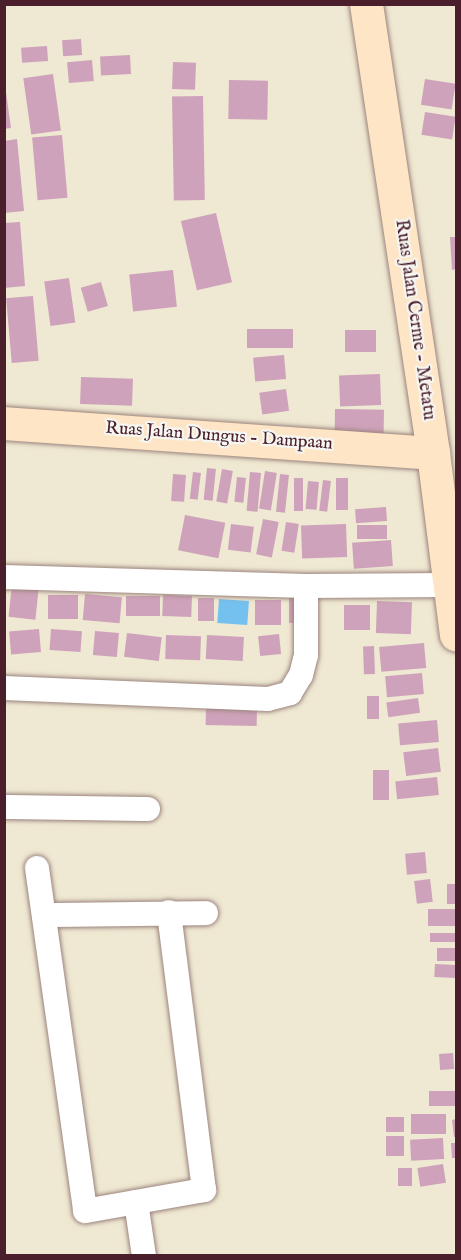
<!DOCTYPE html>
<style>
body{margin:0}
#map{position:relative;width:461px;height:1260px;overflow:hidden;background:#efe8d2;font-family:"IM FELL English",serif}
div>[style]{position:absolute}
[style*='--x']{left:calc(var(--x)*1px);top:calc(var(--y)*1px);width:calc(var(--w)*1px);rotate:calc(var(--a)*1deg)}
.water>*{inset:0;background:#74c0ee;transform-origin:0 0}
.building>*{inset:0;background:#cea2ba;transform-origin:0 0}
.roads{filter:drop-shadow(0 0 2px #9c847e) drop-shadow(0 0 2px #9c847e)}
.street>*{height:24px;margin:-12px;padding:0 12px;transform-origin:12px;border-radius:12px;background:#fff}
.secondary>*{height:33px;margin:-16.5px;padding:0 16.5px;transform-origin:16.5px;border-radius:16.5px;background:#fde5c5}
span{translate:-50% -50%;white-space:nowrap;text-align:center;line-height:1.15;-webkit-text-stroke:4.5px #f6f6f2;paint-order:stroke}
.street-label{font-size:18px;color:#4a1f2b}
.frame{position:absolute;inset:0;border:6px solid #4a1f2b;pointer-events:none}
</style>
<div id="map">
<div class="water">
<div style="left:219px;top:599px;width:30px;height:24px;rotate:4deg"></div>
</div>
<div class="building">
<div style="left:81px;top:39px;width:16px;height:19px;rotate:86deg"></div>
<div style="left:47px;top:46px;width:15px;height:26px;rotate:86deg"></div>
<div style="left:130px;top:55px;width:19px;height:30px;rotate:87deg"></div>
<div style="left:92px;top:60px;width:21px;height:25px;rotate:85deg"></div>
<div style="left:173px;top:62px;width:23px;height:27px;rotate:2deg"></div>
<div style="left:53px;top:74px;width:57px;height:30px;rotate:82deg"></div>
<div style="clip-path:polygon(4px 78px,11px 128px,4px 129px)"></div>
<div style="left:425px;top:79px;width:31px;height:26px;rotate:9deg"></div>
<div style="left:229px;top:80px;width:39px;height:39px;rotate:1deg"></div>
<div style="left:203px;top:96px;width:104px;height:31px;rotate:89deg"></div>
<div style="left:425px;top:112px;width:31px;height:23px;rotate:9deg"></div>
<div style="left:62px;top:135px;width:63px;height:30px;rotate:85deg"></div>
<div style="clip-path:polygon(17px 139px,24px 211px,4px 213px,4px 141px)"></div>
<div style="left:216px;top:213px;width:71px;height:36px;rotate:77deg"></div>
<div style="clip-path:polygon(20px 222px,25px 286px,4px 288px,4px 223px)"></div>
<div style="clip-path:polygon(450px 237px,456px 237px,456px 269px,452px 270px)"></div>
<div style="left:173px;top:270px;width:37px;height:44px;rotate:84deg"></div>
<div style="left:69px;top:278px;width:45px;height:25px;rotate:82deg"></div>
<div style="left:101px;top:282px;width:25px;height:21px;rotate:74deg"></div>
<div style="left:33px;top:296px;width:65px;height:27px;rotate:85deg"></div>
<div style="left:293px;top:329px;width:19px;height:46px;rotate:90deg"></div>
<div style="left:345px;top:330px;width:31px;height:22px"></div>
<div style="left:284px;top:355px;width:24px;height:31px;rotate:85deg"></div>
<div style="left:380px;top:374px;width:31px;height:41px;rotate:88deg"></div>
<div style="left:81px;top:377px;width:52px;height:27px;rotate:2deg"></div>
<div style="left:286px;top:389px;width:22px;height:27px;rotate:82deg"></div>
<div style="left:335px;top:409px;width:49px;height:31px;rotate:1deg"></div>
<div style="left:207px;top:468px;width:9px;height:32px;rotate:6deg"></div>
<div style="left:222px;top:469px;width:11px;height:33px;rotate:10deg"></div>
<div style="left:265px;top:471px;width:12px;height:38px;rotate:9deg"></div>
<div style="left:193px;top:472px;width:8px;height:27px;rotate:7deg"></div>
<div style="left:250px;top:472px;width:11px;height:39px;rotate:5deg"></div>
<div style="left:173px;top:474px;width:13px;height:27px;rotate:4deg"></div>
<div style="left:280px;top:474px;width:9px;height:38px;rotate:6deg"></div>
<div style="left:237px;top:477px;width:9px;height:25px;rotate:6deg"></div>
<div style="left:294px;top:478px;width:9px;height:33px"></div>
<div style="left:336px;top:478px;width:12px;height:32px"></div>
<div style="left:323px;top:480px;width:8px;height:31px;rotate:7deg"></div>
<div style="left:308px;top:481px;width:11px;height:28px;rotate:5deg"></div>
<div style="left:386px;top:507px;width:14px;height:31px;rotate:86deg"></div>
<div style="left:185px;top:515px;width:41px;height:36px;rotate:11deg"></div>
<div style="left:263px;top:519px;width:16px;height:36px;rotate:11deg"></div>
<div style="left:286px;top:522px;width:13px;height:29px;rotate:9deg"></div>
<div style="left:231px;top:524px;width:23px;height:26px;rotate:7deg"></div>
<div style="left:346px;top:524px;width:33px;height:45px;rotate:88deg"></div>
<div style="left:387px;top:525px;width:14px;height:30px;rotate:90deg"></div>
<div style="left:391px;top:540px;width:26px;height:39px;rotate:86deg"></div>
<div style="left:12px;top:584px;width:27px;height:33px;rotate:6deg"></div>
<div style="left:85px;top:594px;width:37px;height:26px;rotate:5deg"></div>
<div style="left:48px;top:595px;width:30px;height:24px"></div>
<div style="left:163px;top:595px;width:29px;height:21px;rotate:2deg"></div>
<div style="left:160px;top:596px;width:20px;height:34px;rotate:90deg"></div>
<div style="left:289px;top:597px;width:16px;height:26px"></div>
<div style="left:198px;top:598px;width:16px;height:23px"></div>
<div style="left:255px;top:600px;width:26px;height:25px"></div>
<div style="left:377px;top:601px;width:35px;height:32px;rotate:2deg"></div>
<div style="left:370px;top:605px;width:25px;height:26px;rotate:90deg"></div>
<div style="left:39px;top:629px;width:23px;height:30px;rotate:85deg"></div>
<div style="left:51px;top:629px;width:31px;height:21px;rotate:4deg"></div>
<div style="left:95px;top:631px;width:24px;height:24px;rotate:5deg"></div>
<div style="left:127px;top:633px;width:35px;height:24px;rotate:7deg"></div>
<div style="left:279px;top:634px;width:20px;height:21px;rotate:84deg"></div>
<div style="left:166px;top:635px;width:35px;height:24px;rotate:2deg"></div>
<div style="left:207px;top:635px;width:37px;height:24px;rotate:3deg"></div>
<div style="left:424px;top:643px;width:25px;height:45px;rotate:85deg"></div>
<div style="left:374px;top:646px;width:28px;height:11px;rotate:88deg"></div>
<div style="left:422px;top:673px;width:21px;height:37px;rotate:85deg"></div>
<div style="left:367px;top:696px;width:12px;height:23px"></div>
<div style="left:418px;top:698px;width:15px;height:32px;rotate:82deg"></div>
<div style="left:206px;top:706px;width:51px;height:19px;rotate:1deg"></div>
<div style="left:437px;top:720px;width:22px;height:39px;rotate:85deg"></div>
<div style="left:438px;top:748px;width:24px;height:35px;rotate:83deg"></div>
<div style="left:389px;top:770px;width:30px;height:16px;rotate:90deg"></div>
<div style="left:437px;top:777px;width:18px;height:42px;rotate:84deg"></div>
<div style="left:425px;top:852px;width:21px;height:20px;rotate:85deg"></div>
<div style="left:430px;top:879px;width:23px;height:16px;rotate:83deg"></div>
<div style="left:456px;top:884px;width:20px;height:9px;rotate:90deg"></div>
<div style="left:456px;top:909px;width:17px;height:28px;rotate:90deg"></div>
<div style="left:456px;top:933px;width:9px;height:26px;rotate:90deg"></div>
<div style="left:437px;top:948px;width:19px;height:13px"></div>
<div style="left:435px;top:964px;width:21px;height:13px;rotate:3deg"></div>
<div style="left:453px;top:1053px;width:16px;height:14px;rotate:86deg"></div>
<div style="left:455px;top:1091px;width:15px;height:26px;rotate:90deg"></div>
<div style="left:411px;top:1114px;width:35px;height:20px"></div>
<div style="left:386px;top:1117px;width:18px;height:15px"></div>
<div style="clip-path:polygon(456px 1119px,456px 1137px,454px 1137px,452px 1120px)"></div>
<div style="left:386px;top:1136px;width:18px;height:20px"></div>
<div style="left:443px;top:1138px;width:21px;height:33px;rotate:87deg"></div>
<div style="clip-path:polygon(451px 1143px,456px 1143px,456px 1158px,452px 1158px)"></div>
<div style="left:443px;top:1164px;width:19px;height:26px;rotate:81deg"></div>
<div style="left:398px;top:1168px;width:14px;height:18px"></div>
</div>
<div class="roads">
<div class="street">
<div style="--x:4;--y:577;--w:302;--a:1.7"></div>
<div style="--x:306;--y:586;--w:143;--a:-0.4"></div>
<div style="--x:4;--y:688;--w:264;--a:2.4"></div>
<div style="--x:268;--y:699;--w:23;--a:-15"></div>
<div style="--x:290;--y:693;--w:21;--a:-59"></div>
<div style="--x:301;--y:675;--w:21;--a:-76"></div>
<div style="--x:306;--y:655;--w:69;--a:-90"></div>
<div style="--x:4;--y:807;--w:144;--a:0.8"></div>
<div style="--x:37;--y:868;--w:346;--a:82"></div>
<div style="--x:85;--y:1211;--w:121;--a:-10"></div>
<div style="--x:204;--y:1190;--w:280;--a:-97.2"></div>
<div style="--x:45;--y:915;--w:161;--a:-0.7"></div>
<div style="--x:136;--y:1202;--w:55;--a:81.6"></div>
</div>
<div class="secondary">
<div style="--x:366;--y:4;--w:454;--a:81.5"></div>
<div style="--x:433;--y:453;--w:183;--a:82.8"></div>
<div style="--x:4;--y:423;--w:430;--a:4"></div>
</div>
</div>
<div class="street-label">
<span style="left:414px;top:320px;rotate:82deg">Ruas Jalan Cerme - Metatu</span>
<span style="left:219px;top:437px;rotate:4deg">Ruas Jalan Dungus - Dampaan</span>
</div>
<div class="frame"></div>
</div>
